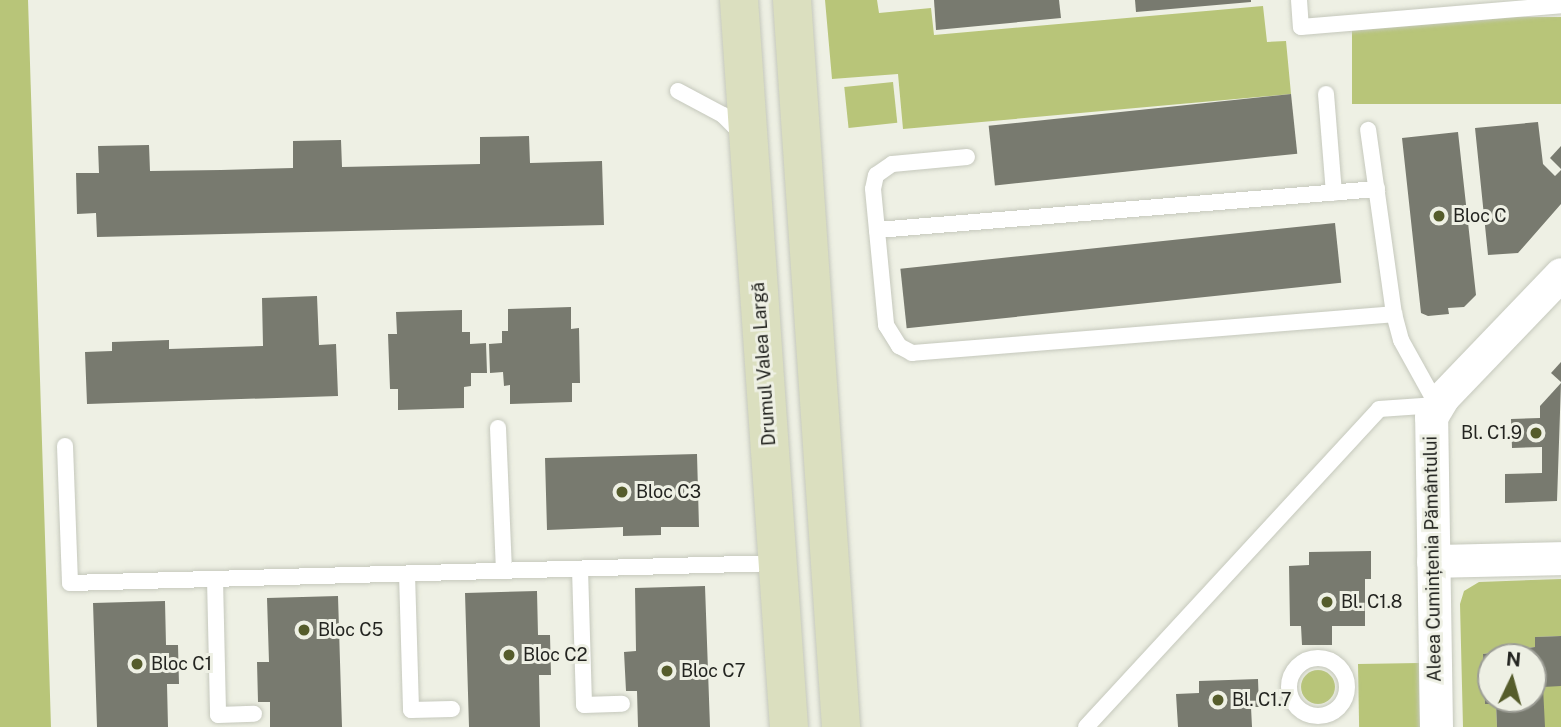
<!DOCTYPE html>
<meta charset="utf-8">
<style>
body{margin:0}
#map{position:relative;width:1561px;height:727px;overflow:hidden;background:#eef0e4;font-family:"Public Sans",sans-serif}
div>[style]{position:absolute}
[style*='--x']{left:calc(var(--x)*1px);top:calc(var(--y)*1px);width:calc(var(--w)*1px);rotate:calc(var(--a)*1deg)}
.green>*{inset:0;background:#b8c579;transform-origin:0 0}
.round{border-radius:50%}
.building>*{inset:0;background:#787a6f;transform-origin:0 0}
.roads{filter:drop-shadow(0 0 2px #c5c8bc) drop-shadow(0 0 2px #c5c8bc)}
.service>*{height:16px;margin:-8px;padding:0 8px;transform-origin:8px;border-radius:8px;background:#fff}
.service>.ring{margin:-8px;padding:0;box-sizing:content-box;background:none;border:16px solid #fff;border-radius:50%}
.minor>*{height:33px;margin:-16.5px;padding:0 16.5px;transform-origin:16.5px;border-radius:16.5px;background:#fff}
.secondary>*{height:38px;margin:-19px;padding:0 19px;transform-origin:19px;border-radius:19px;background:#dbdfbf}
.dots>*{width:19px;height:19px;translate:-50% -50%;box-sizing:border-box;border:4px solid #eef0e4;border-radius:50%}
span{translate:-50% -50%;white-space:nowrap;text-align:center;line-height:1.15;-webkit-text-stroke:6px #eef0e4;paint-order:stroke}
.poi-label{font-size:18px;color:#232420}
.left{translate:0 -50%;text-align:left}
.right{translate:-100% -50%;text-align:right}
.street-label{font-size:18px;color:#232420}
.north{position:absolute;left:1477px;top:643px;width:70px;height:70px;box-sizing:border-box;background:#eef0e4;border:2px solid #9d9e96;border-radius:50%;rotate:5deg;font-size:19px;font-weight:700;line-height:28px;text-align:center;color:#232420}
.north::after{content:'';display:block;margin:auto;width:24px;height:32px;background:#555c2b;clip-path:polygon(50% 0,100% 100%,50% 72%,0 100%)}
</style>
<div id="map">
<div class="green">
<div style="clip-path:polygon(0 0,28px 0,51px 727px,0 727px)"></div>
<div style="clip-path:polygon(825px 0,877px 0,879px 13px,931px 8px,934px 35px,1263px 6px,1267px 42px,1286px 41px,1291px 94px,903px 129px,898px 74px,832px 79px)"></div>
<div style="left:1561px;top:17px;width:87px;height:209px;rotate:90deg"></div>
<div style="left:893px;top:82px;width:41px;height:49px;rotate:84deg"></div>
<div style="clip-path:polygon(1561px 579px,1561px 636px,1535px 637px,1535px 647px,1483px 654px,1485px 704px,1496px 704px,1497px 727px,1463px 727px,1460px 604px,1464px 591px,1479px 582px)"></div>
<div style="left:1419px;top:663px;width:64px;height:61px;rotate:89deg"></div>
<div class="round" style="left:1301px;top:670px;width:34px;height:34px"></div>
<div style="left:1561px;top:686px;width:41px;height:18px;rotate:90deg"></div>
</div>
<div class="building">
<div style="clip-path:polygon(934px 0,1059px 0,1061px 18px,936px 30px)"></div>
<div style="clip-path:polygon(1135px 0,1251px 0,1251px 2px,1136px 12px)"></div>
<div style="left:1291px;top:94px;width:60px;height:304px;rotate:84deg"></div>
<div style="clip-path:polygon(1538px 122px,1543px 164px,1555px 176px,1561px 170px,1561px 204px,1518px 253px,1488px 255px,1475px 128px)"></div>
<div style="clip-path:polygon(1458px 132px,1476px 295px,1464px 307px,1448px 308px,1449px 314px,1428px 316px,1421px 313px,1402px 138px)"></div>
<div style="clip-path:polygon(529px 136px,530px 163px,602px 161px,604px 225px,97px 237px,96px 213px,77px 214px,76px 173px,99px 173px,98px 146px,149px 145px,150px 171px,221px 170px,293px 168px,293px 141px,341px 140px,342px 167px,480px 164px,480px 137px)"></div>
<div style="clip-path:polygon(1561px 146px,1561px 169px,1550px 158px)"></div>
<div style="left:1335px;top:223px;width:60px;height:437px;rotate:84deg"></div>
<div style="clip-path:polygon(317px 296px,319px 345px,336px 344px,338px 396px,87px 404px,85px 352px,112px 351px,112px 342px,169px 340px,169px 349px,263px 346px,262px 298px)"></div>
<div style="clip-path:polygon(571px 307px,571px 329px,579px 328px,580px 383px,572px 383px,572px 402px,510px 404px,510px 385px,504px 386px,503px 372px,490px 373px,489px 344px,502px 343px,502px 331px,508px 331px,508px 309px)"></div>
<div style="clip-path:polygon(462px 310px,462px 332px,470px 332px,470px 344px,486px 343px,487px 373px,471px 373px,471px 386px,464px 387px,464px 408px,398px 410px,398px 389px,390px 389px,388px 334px,397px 334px,396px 312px)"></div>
<div style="clip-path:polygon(1561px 362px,1561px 382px,1551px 373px)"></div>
<div style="clip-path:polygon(1561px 383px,1557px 501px,1505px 503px,1505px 474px,1542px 473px,1542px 447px,1512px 448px,1511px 419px,1540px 418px,1540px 406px)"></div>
<div style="clip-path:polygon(697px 454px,699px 527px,661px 527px,661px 535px,623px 536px,623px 527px,547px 530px,545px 458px)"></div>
<div style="clip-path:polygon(1371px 551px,1371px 579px,1365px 579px,1365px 626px,1332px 626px,1332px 645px,1302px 645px,1301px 626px,1290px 626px,1289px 566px,1309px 565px,1309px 552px)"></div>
<div style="clip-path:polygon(705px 586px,710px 727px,638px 727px,637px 691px,626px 691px,624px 652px,636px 651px,635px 588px)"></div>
<div style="clip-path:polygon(537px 591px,538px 635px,550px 635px,551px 675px,539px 675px,540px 727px,469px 727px,465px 593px)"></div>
<div style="clip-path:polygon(338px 596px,342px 727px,270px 727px,270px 702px,258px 702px,257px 662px,269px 662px,267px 598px)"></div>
<div style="clip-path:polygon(165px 601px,166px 645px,178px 645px,179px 684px,167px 684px,168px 727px,97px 727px,93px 603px)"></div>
<div style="clip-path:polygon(evenodd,1561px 636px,1561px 686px,1543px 687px,1545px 727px,1497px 727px,1496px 704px,1485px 704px,1483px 654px,1535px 647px,1535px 637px,1561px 636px,1491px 657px,1533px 657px,1533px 699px,1491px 699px,1491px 657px)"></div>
<div style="clip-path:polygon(1258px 679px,1259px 707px,1251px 707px,1252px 727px,1178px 727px,1176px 694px,1199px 693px,1199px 681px)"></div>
</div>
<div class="roads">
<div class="service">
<div style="--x:1299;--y:0;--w:27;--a:86"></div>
<div style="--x:1301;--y:27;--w:261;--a:-4.8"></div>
<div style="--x:678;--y:91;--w:51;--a:28.1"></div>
<div style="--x:723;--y:115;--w:27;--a:45"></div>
<div style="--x:1326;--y:94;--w:99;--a:85.4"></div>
<div style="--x:967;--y:157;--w:75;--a:174.7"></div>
<div style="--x:892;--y:164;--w:19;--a:145"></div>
<div style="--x:876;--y:175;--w:14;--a:102"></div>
<div style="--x:873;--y:189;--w:137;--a:84.5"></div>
<div style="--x:886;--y:325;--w:25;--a:58"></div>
<div style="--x:899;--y:346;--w:15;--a:28"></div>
<div style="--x:912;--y:353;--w:484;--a:-4.6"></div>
<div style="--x:877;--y:230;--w:502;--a:-4.69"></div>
<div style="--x:498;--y:428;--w:143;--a:87.6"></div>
<div style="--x:65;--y:446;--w:137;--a:87.9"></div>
<div style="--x:70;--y:583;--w:708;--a:-1.62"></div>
<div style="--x:580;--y:569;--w:136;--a:88.3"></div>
<div style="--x:584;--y:705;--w:38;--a:-2"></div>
<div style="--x:407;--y:574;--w:136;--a:88.3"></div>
<div style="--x:411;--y:710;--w:41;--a:-1.4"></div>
<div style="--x:215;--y:579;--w:136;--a:88.7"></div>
<div style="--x:218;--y:715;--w:36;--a:-2"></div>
<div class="ring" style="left:1289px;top:658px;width:42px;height:42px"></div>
<div style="--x:1086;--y:727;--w:432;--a:-47.3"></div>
<div style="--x:1379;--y:409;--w:58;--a:-3.9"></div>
<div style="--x:1437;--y:405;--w:74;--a:-119"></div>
<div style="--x:1401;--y:340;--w:27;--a:-105"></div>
<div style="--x:1394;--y:314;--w:186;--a:-98"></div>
</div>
<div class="minor">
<div style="--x:1433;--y:561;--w:128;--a:-1.3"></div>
<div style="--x:1436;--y:727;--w:310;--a:-90.9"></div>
<div style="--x:1431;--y:417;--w:23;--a:-59"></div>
<div style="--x:1443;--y:397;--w:170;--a:-46.2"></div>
</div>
<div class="secondary">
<div style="--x:739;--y:0;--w:729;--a:86.07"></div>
<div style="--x:792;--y:0;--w:729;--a:86.14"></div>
</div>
</div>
<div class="dots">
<div style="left:1439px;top:216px;background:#555c2b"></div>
<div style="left:1536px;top:433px;background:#555c2b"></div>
<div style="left:622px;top:492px;background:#555c2b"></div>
<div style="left:1327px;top:602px;background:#555c2b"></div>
<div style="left:304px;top:630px;background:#555c2b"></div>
<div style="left:509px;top:655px;background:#555c2b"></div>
<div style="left:137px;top:664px;background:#555c2b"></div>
<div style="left:667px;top:671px;background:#555c2b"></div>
<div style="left:1218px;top:700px;background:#555c2b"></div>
</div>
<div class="poi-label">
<span class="left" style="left:1453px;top:216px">Bloc C</span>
<span class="right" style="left:1522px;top:433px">Bl. C1.9</span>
<span class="left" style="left:636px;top:492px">Bloc C3</span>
<span class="left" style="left:1341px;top:602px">Bl. C1.8</span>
<span class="left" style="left:318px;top:630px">Bloc C5</span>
<span class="left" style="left:523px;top:655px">Bloc C2</span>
<span class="left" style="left:151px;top:664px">Bloc C1</span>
<span class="left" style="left:681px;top:671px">Bloc C7</span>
<span class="left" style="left:1232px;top:700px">Bl. C1.7</span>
</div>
<div class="street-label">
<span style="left:764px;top:364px;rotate:-94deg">Drumul Valea Largă</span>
<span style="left:1433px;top:559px;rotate:-91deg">Aleea Cumințenia Pământului</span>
</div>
<div class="north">N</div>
</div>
